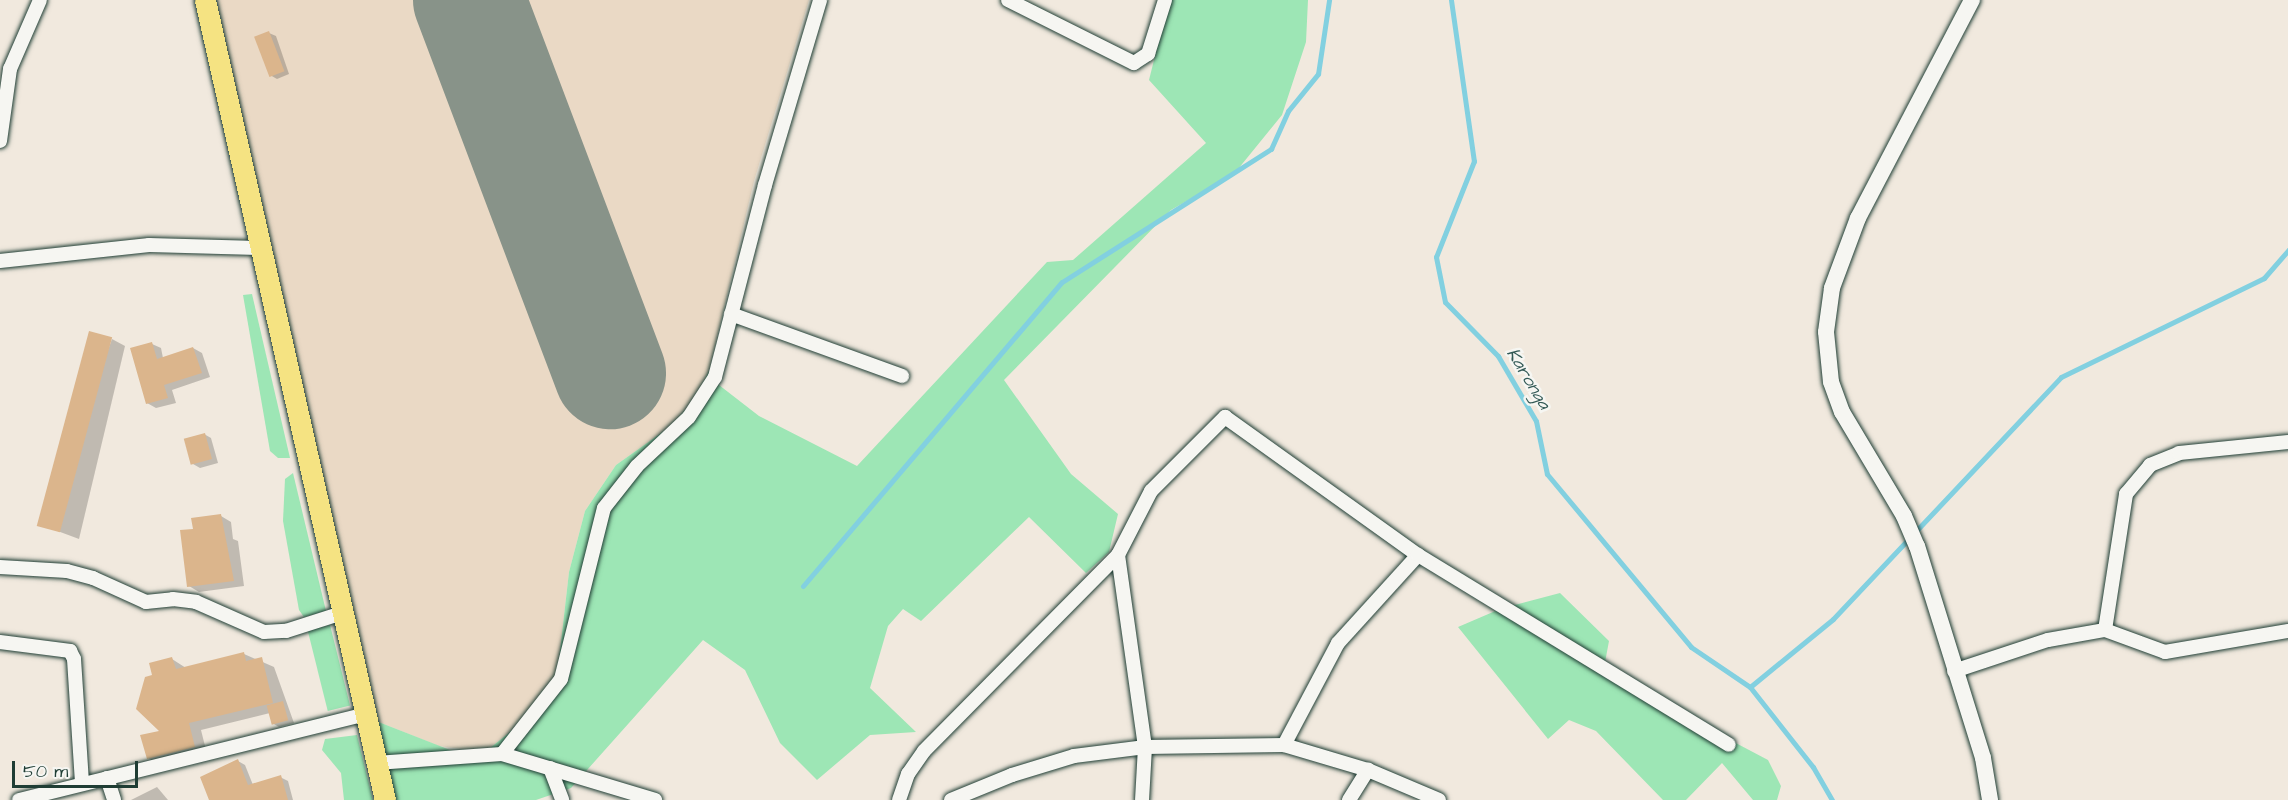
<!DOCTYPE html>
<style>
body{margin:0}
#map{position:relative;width:2288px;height:800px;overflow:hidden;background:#f1e9de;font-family:"Architects Daughter",sans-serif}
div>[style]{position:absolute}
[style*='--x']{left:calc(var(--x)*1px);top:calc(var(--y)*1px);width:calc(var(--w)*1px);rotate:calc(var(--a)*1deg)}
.built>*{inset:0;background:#ead9c5}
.green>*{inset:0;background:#9de6b5;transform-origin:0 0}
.shadow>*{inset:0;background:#0003}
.stream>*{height:5px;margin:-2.5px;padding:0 2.5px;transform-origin:2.5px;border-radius:2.5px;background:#82d0e0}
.runway>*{height:112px;margin:-56px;padding:0 56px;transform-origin:56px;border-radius:56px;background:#889389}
.building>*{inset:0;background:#dbb58c;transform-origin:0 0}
.roads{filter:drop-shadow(0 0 2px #1f3d34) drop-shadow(0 0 2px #1f3d34)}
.minor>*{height:14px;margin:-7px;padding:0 7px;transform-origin:7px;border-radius:7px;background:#f6f6f2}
.tertiary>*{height:16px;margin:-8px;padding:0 8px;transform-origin:8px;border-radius:8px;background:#f6f6f2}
.primary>*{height:21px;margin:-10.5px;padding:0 10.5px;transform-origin:10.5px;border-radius:10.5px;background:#f5e382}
span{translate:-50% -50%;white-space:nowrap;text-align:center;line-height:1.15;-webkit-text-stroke:5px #f6f6f2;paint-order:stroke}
.water-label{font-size:18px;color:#335a56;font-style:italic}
.scale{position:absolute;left:12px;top:761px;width:126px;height:27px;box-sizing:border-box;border:3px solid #1f3d34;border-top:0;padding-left:8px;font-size:18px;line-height:21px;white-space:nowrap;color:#1f3d34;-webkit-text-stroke:4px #f6f6f2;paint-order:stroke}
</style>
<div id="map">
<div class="built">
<div style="clip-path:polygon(216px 0,809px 0,754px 181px,709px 371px,695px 399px,671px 426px,616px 465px,585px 511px,569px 572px,557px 677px,530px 716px,485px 752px,439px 746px,376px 721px)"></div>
</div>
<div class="green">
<div style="clip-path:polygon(1169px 0,1308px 0,1306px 42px,1282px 115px,1234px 174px,1171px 210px,1004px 380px,1071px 474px,1118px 514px,1109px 552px,1086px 573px,1029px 517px,921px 621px,903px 609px,888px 626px,870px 688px,916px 732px,870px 735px,817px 780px,780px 743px,745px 670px,703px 640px,571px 788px,536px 800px,393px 800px,376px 721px,468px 757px,485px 752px,530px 716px,557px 677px,569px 572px,585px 511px,616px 465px,671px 426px,695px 399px,709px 371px,719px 385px,759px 416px,857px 466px,1047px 262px,1073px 260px,1206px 143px,1149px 80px)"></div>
<div style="clip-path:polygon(252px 294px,290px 458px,278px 458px,270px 451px,243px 295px)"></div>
<div style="clip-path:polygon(293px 473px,326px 611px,304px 617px,299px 610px,283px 521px,285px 479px)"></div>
<div style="clip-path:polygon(1560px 593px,1609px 641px,1603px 673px,1768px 760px,1781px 786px,1777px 800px,1753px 800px,1722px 763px,1686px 800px,1663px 800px,1596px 731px,1569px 720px,1548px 739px,1458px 627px,1500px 609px)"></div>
<div style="left:330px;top:625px;width:83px;height:23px;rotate:76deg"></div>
<div style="clip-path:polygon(357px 735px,373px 800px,344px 800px,341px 773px,322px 750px,325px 739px)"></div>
</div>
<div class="shadow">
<div style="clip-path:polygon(269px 33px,276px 36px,289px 74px,277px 79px,270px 75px)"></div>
<div style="clip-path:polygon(112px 339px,125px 346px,79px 539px,44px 526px)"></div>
<div style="clip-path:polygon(152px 344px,161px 348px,163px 358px,193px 348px,202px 353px,210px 377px,172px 390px,176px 403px,156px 408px,147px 403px)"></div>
<div style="clip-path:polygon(204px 434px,211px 438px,218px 463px,200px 468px,193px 464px)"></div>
<div style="clip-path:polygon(221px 516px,231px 522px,233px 539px,238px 541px,244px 586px,199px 592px,189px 586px,194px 530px)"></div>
<div style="clip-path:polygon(244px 654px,274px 667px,294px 723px,279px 727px,272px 723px,270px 713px,201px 730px,207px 754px,161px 766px,148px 758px,162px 732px,154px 676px,172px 659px,186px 668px)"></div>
<div style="clip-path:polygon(238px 761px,245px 765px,253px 785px,280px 777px,288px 781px,293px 800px,209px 800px)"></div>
<div style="clip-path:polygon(157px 787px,168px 800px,131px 800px)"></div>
</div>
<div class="stream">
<div style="--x:1451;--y:0;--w:163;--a:81.9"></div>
<div style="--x:1474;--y:161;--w:103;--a:111.6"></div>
<div style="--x:1436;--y:257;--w:46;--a:78.7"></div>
<div style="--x:1445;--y:302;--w:76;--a:45.5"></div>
<div style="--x:1498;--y:356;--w:75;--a:59.7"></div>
<div style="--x:1536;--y:421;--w:54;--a:78.3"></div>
<div style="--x:1547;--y:474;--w:225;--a:50.2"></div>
<div style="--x:1691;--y:647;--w:71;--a:34.1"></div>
<div style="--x:1750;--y:687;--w:102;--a:51.8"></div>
<div style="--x:1813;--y:767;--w:38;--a:60"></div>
<div style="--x:803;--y:586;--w:399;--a:-49.6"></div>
<div style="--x:1062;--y:282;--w:248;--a:-32.5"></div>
<div style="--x:1271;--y:149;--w:42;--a:-65.9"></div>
<div style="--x:1288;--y:111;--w:48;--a:-51"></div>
<div style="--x:1318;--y:74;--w:75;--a:-81.5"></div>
<div style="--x:1750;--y:687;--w:107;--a:-39.3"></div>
<div style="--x:1833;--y:619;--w:332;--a:-46.7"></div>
<div style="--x:2061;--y:377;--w:226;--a:-26"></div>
<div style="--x:2264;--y:278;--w:37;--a:-49"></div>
</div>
<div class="runway">
<div style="--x:469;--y:0;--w:399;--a:69.3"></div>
</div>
<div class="building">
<div style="left:269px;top:31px;width:43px;height:16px;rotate:69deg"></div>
<div style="left:89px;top:331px;width:24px;height:202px;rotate:15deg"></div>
<div style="clip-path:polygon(152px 342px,157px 359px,193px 347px,202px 373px,164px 385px,168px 398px,146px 404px,130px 348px)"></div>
<div style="left:205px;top:433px;width:27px;height:22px;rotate:75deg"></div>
<div style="clip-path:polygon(221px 514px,234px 581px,187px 587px,180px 530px,193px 529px,191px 518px)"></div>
<div style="clip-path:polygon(244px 652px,246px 661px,262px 657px,273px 703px,189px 723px,195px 747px,147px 759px,140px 735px,159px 731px,136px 709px,145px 677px,152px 675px,149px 663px,172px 657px,176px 669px)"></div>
<div style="left:283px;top:701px;width:20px;height:17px;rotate:75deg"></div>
<div style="clip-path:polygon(238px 759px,248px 785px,281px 775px,288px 800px,209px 800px,200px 777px)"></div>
</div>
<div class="roads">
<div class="minor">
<div style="--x:1008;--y:0;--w:141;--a:26.6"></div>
<div style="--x:1134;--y:63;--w:17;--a:-33"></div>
<div style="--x:1148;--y:54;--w:57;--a:-72.5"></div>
<div style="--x:0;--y:141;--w:73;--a:-82.1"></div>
<div style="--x:10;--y:69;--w:75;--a:-66.5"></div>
<div style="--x:0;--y:261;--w:150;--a:-6.1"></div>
<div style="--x:149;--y:245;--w:109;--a:1.6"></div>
<div style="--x:731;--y:314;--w:182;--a:19.9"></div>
<div style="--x:1118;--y:555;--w:194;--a:82"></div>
<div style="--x:1145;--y:747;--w:53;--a:93.2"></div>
<div style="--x:0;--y:567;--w:67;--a:3.4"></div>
<div style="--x:67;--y:571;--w:27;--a:15"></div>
<div style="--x:93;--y:578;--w:58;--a:24.4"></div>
<div style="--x:146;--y:602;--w:27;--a:-6"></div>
<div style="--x:173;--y:599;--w:23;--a:7"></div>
<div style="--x:196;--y:602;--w:74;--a:23.8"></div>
<div style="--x:264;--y:632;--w:22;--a:-3"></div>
<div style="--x:286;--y:631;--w:59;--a:-17.8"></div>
<div style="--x:2105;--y:630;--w:138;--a:-81.2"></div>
<div style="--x:2126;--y:494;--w:38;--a:-50"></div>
<div style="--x:2150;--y:465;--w:31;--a:-22"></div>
<div style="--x:2179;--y:453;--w:110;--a:-5.8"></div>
<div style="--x:0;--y:642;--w:71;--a:7.3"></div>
<div style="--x:70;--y:651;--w:9;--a:63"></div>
<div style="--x:74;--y:659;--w:125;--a:86.3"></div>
<div style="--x:1954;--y:671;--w:99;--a:-18.3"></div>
<div style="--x:2048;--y:640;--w:58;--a:-10"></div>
<div style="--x:2105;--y:630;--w:64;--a:20.1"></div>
<div style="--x:2165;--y:652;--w:125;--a:-9.7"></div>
<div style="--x:1284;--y:745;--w:115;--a:-62.1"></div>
<div style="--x:1338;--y:643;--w:119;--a:-47.7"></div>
<div style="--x:502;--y:754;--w:160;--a:16.7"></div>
<div style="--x:376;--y:763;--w:126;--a:-4.1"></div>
<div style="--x:502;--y:754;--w:95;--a:-51.8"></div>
<div style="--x:561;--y:679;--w:176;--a:-75.9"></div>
<div style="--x:604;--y:508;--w:53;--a:-51.8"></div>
<div style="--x:637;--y:466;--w:71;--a:-43.3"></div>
<div style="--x:689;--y:417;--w:48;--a:-57"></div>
<div style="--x:715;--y:377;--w:198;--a:-75.4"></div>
<div style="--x:765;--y:185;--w:193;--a:-73.4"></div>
<div style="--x:550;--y:768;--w:34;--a:69"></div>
<div style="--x:107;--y:778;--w:23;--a:72"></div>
<div style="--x:19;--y:800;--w:357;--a:-13.9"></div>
<div style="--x:899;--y:800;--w:28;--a:-71"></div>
<div style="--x:908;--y:774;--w:28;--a:-55"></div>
<div style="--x:924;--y:751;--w:276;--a:-45.3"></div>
<div style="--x:1118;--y:555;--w:72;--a:-62.7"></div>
<div style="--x:1151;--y:491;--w:105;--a:-45"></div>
<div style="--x:1225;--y:417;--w:237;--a:35.6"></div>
<div style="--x:1418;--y:555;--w:364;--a:31.4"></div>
<div style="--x:951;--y:800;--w:66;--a:-22.3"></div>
<div style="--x:1012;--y:775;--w:65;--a:-17"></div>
<div style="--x:1074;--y:756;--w:72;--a:-7.2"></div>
<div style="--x:1145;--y:747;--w:139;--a:-0.8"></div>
<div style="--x:1284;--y:745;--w:88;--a:16.6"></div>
<div style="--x:1368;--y:770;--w:77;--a:22.9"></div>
<div style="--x:1349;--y:800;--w:36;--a:-58"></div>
</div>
<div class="tertiary">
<div style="--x:1972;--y:0;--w:246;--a:117.6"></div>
<div style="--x:1858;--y:218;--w:75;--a:110.4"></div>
<div style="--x:1832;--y:288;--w:44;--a:97.8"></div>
<div style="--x:1826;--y:332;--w:50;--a:84.3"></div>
<div style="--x:1831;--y:382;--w:32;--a:70"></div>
<div style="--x:1842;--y:412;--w:121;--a:59.2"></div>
<div style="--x:1904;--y:516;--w:33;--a:67"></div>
<div style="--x:1917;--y:546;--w:222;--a:72.7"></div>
<div style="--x:1983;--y:758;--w:43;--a:80.5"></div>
</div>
<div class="primary">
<div style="--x:205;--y:0;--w:820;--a:77.32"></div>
</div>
</div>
<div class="water-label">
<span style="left:1528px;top:379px;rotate:59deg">Karonga</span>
</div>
<div class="scale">50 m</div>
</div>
